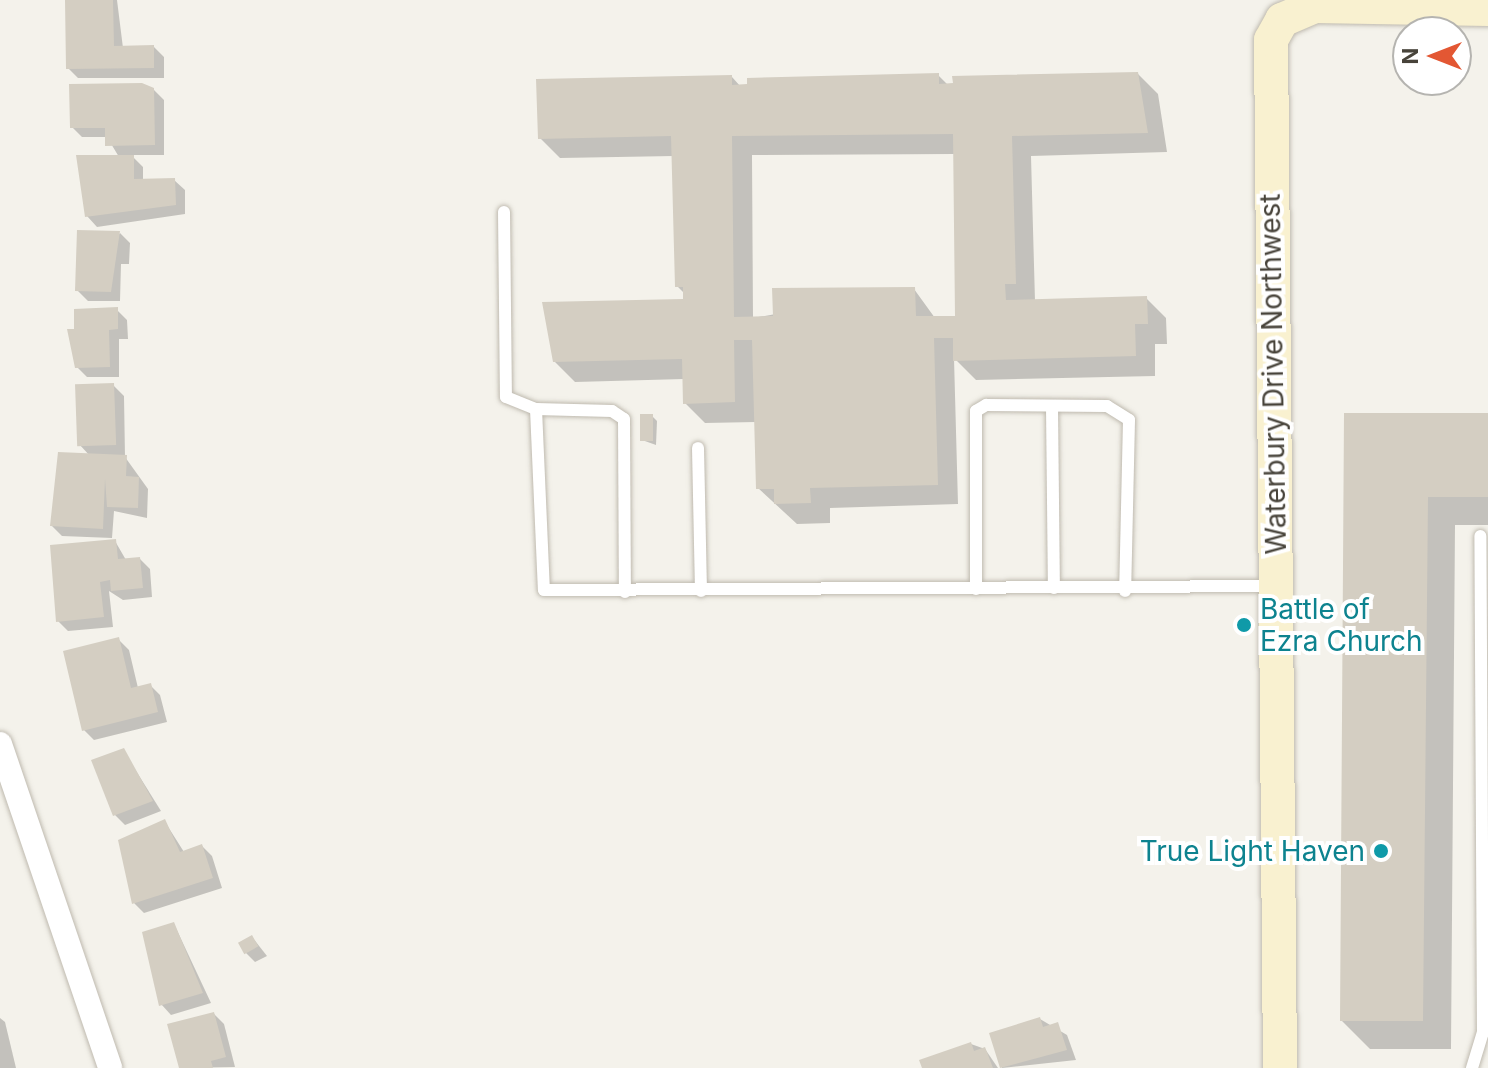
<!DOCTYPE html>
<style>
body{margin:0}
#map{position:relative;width:1488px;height:1068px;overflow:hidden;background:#f4f2eb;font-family:Inter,sans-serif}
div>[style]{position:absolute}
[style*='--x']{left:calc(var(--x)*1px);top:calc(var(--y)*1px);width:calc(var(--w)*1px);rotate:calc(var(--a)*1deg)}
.shadow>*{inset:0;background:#0003}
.building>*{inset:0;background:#d4cec2;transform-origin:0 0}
.roads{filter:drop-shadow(0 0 2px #bfbaaf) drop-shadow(0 0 2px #bfbaaf)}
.lane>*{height:12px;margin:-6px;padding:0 6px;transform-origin:6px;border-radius:6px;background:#fff}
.street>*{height:24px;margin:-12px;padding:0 12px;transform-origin:12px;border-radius:12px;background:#fff}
.secondary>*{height:34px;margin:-17px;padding:0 17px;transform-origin:17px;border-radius:17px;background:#f9f1d0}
.dots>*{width:22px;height:22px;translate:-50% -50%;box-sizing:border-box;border:4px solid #fff;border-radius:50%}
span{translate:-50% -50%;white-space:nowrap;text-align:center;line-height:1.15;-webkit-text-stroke:8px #fff;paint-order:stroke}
.street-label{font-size:28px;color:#47433a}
.culture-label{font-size:28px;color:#0d838f}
.left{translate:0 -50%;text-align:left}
.right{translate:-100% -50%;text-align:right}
.north{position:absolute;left:1392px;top:16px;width:80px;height:80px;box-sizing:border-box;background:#fff;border:2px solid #b5b4b0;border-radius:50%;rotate:270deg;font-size:22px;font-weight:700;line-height:32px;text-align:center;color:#47433a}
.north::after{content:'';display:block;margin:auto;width:28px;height:36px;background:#e35733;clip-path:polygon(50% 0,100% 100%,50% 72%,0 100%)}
</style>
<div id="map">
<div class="shadow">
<div style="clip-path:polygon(67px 0,117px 0,123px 48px,154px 47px,164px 57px,164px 78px,78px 78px,68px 68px)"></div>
<div style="clip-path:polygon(evenodd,1138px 74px,1158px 94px,1167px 152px,1031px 156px,1035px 301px,1146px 298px,1166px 318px,1167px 344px,1155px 344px,1155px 376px,976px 380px,954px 358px,958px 504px,830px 508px,830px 523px,797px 524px,758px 488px,756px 422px,705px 423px,685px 403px,684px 379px,575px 382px,554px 361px,685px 301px,685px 294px,677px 286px,674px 156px,560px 158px,540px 138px,732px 77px,741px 87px,938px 75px,948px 85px,1138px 74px,955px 154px,957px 318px,935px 318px,914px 289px,753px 318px,752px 155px,955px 154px)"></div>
<div style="clip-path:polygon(154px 90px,164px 100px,164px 155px,131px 155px,143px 167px,143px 181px,174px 180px,185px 190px,185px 214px,97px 227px,87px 216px,78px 157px,119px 157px,107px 137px,82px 137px,72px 127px)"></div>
<div style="clip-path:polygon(120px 233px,130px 243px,129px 264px,121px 264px,120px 301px,88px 301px,77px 290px)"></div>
<div style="clip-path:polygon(117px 310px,127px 320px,128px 339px,119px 339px,119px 377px,87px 377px,77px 367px,76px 331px)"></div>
<div style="clip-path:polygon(113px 385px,124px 396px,125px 457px,148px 489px,147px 518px,114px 511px,112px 538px,62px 536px,52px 526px,90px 456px,79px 444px)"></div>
<div style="clip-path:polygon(1346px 415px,1488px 415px,1488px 525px,1455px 525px,1451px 1049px,1370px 1049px,1342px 1021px)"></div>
<div style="clip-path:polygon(652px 416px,657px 421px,656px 445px,642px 440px)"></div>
<div style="clip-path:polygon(115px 541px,126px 560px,140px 559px,150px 569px,152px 597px,123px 600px,109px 591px,113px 627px,68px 631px,58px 621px)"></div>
<div style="clip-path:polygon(119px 640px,129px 650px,138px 688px,150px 685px,160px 695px,167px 722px,94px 740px,84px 730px)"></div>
<div style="clip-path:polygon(123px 750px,161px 811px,125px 825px,115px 815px)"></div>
<div style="clip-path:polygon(165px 822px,184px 852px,202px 846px,212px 856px,222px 888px,144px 913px,134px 903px,120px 841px)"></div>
<div style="clip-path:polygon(174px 924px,211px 1003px,171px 1015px,161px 1004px)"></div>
<div style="clip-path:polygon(252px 937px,267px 956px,255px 962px,245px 952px)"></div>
<div style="clip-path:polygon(214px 1014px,224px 1024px,235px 1067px,181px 1068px)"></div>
<div style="clip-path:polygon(0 1018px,5px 1022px,16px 1068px,0 1068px)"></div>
<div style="clip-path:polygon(1040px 1019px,1067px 1035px,1076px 1060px,1002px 1068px,992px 1035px)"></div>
<div style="clip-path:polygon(971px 1044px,985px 1049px,998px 1068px,924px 1068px)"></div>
</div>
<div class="building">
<div style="clip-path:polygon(65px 0,113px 0,114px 46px,154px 45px,154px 68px,66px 69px)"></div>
<div style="clip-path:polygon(evenodd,1138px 72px,1148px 133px,1012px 136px,1016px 284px,1005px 284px,1006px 300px,1147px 296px,1148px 324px,1135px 324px,1136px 356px,953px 361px,953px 338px,934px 338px,938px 485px,810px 488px,811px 503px,774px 504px,774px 489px,756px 489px,752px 340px,734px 340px,735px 402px,683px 404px,682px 359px,553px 362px,542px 302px,683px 299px,683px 287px,675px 287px,671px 136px,538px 139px,536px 79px,732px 75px,732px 85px,747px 84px,747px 78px,939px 73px,939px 84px,953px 83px,952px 76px,1138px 72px,953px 134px,955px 316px,916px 316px,915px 287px,772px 288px,773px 316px,734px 317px,732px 136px,953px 134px)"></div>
<div style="clip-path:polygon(142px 83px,154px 88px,155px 145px,105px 146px,105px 128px,70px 128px,69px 84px)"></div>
<div style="clip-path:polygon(76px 155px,134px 155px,134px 179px,175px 178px,176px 205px,85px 217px)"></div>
<div style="clip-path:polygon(77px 230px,120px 231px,111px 292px,75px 291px)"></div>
<div style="clip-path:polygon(118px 307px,118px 329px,109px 330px,110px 367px,75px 368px,67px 329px,74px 329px,74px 309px)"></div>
<div style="left:114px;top:383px;width:62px;height:39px;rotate:88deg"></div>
<div style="clip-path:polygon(1344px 413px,1488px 413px,1488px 497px,1428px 497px,1423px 1021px,1340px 1021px)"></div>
<div style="left:640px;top:414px;width:13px;height:27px"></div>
<div style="clip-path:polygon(58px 452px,127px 455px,126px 476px,139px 477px,138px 508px,107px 507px,105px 479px,103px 529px,50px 526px)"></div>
<div style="clip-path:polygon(116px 539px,118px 559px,140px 557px,143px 588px,111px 591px,110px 580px,100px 582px,104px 617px,56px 622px,50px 545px)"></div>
<div style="clip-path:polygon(119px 637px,131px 688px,151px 683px,158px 712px,82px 731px,63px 651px)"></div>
<div style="clip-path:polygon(124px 748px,153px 801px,113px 816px,91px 760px)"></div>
<div style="clip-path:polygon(165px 819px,180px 852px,202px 844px,213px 878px,132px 904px,118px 840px)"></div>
<div style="clip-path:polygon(174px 922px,203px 993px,159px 1006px,142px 932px)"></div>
<div style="left:252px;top:935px;width:13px;height:16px;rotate:61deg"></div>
<div style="clip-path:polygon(214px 1012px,226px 1057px,211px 1061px,213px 1068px,179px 1068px,167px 1024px)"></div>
<div style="clip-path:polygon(1040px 1017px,1043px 1027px,1058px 1022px,1067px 1050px,1000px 1068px,989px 1033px)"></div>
<div style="clip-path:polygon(971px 1042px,974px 1051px,985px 1047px,993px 1068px,922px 1068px,919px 1060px)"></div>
</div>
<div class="roads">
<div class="lane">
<div style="--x:504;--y:212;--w:185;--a:89.4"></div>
<div style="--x:506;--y:397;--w:32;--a:22"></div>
<div style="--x:536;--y:409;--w:181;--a:87.5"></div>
<div style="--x:544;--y:590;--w:729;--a:-0.31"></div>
<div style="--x:1052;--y:406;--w:182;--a:89.4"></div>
<div style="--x:536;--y:409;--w:76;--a:1.5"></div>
<div style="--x:612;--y:411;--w:14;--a:34"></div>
<div style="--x:624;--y:419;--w:173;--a:89.7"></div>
<div style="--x:698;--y:448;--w:143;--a:88.8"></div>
<div style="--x:976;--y:589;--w:178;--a:-90"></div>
<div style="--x:976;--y:411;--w:12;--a:-31"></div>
<div style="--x:986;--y:405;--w:121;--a:0.5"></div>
<div style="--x:1107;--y:406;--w:26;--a:32"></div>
<div style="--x:1129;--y:420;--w:171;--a:91.3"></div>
<div style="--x:1472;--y:1068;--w:37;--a:-73"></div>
<div style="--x:1483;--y:1033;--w:497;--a:-90.3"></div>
</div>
<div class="street">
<div style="--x:0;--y:744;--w:342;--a:71.2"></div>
</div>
<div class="secondary">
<div style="--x:1280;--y:1068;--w:1028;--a:-90.5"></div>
<div style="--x:1271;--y:40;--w:23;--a:-61"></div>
<div style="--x:1282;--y:20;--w:36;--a:-23"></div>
<div style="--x:1315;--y:6;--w:173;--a:1"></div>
</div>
</div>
<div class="dots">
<div style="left:1244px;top:625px;background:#0f9aa8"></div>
<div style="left:1381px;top:851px;background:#0f9aa8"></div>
</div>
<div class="street-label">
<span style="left:1273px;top:374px;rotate:-91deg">Waterbury Drive Northwest</span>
</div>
<div class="culture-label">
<span class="left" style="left:1260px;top:625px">Battle of<br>Ezra Church</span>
<span class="right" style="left:1365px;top:851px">True Light Haven</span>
</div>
<div class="north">N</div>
</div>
